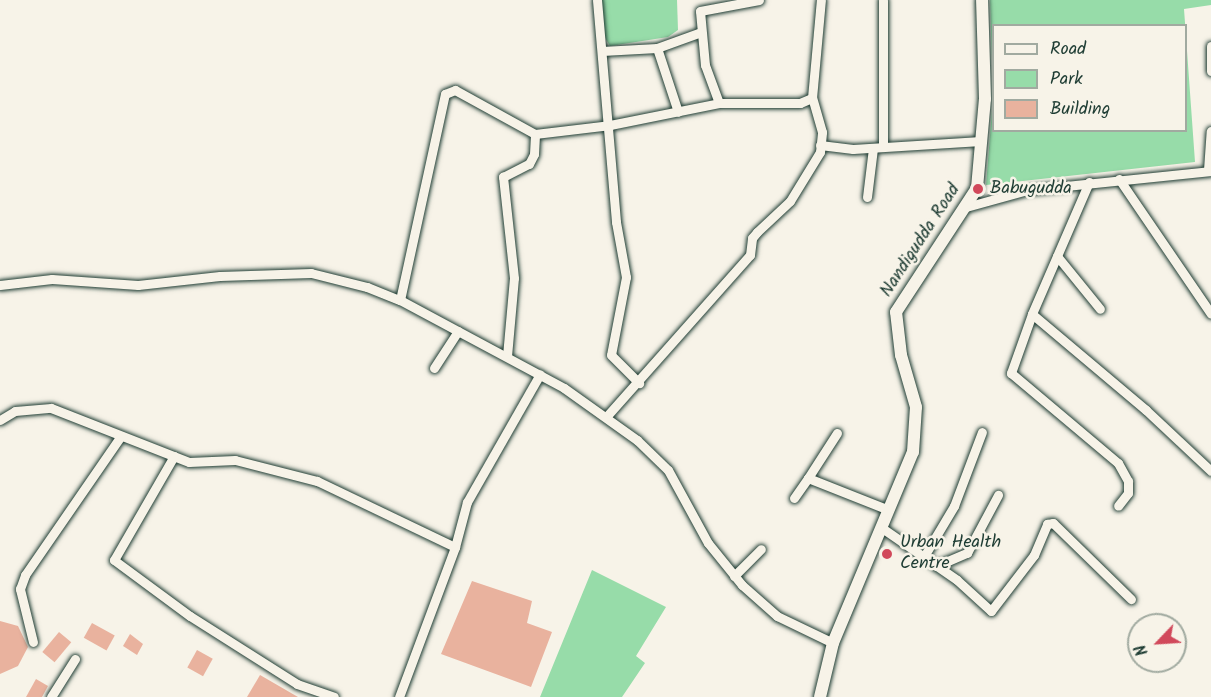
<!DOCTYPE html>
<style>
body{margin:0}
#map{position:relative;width:1211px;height:697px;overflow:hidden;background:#f7f3e8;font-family:Kalam,sans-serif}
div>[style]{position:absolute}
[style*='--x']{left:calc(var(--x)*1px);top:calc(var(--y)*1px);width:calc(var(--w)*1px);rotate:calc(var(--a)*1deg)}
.green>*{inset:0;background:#97dca9}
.building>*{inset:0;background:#e9b29e;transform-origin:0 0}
.roads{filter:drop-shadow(0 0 2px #1f3d34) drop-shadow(0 0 2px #1f3d34)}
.street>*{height:9px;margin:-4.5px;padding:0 4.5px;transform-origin:4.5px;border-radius:4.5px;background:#f7f3e8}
.secondary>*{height:12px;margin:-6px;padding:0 6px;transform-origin:6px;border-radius:6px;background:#f7f3e8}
.dots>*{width:16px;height:16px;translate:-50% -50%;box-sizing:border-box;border:3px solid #f7f3e8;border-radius:50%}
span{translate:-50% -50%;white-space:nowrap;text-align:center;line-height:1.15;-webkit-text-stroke:5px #f7f3e8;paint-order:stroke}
.poi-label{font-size:18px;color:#1f3d34}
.left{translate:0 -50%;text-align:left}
.street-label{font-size:18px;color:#1f3d34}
.legend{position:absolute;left:992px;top:24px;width:195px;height:108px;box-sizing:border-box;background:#f7f3e8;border:2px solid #a1aaa0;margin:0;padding:8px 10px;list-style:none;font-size:18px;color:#1f3d34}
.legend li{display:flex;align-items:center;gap:12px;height:30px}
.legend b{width:30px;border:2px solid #a1aaa0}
.north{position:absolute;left:1127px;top:613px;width:60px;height:60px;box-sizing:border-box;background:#f7f3e8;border:2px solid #a1aaa0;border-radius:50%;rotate:245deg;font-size:16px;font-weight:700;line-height:24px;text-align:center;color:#1f3d34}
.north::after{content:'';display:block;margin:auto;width:21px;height:27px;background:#d1495b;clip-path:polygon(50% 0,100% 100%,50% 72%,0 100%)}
</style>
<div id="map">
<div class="green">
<div style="clip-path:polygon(601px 0,677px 0,678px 30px,668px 37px,610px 46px,604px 36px)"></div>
<div style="clip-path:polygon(990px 0,1211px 0,1211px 5px,1184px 9px,1195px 162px,986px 185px,993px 98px,994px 130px,1186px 130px,1186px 26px,994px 26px,993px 90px)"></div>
<div style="clip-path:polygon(592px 570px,666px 607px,636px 656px,645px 663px,622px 697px,540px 697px)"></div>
</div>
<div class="building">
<div style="clip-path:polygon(472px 581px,532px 601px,527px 623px,552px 632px,531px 687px,441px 654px)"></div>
<div style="clip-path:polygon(0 621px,18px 626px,28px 647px,18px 666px,0 674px)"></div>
<div style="left:92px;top:623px;width:26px;height:17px;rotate:29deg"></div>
<div style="left:59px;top:632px;width:16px;height:26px;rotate:40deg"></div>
<div style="clip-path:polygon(130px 634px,143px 644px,137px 655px,123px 646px)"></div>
<div style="left:197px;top:650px;width:18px;height:20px;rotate:29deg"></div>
<div style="clip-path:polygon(260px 675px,298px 697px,247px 697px)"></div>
<div style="clip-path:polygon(36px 679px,48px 686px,42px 697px,26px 697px)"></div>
</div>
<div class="roads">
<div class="street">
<div style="--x:597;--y:0;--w:223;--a:85.1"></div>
<div style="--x:616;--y:222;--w:56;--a:79.7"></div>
<div style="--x:626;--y:277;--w:79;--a:100.9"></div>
<div style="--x:611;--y:355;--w:40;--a:45"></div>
<div style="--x:883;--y:0;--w:147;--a:90"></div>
<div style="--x:1211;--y:46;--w:25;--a:90"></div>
<div style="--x:657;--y:48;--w:67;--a:71.8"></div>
<div style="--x:602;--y:51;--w:55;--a:-3.1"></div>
<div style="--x:657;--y:48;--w:47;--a:-20"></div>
<div style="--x:719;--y:103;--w:40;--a:-110.2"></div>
<div style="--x:705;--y:65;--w:54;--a:-95.3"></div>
<div style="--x:700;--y:11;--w:60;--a:-10.6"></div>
<div style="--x:820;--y:145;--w:33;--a:7"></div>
<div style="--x:853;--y:149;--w:128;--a:-3.6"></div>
<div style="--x:1208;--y:170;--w:39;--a:-86"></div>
<div style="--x:1119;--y:179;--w:163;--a:55.7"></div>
<div style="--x:1089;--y:182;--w:144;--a:113.4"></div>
<div style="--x:1032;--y:314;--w:63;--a:109.6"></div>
<div style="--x:1011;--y:373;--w:140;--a:40.1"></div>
<div style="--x:1118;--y:463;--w:21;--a:61"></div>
<div style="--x:1128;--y:481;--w:12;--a:90"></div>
<div style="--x:1128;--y:493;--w:16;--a:128"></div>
<div style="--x:867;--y:197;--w:49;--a:-83"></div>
<div style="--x:966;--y:207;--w:63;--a:-15.6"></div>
<div style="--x:1027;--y:190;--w:185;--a:-5.9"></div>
<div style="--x:1057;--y:256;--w:68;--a:50.9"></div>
<div style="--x:0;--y:285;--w:52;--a:-6.6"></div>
<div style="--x:52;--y:279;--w:86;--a:4"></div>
<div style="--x:138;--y:285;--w:82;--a:-6.3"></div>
<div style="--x:220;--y:276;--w:91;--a:-1.9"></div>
<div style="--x:311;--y:273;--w:58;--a:14"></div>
<div style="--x:367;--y:287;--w:35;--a:22"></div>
<div style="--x:400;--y:300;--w:186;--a:28.2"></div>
<div style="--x:564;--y:388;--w:90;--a:35.5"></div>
<div style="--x:637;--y:440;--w:43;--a:44.1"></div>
<div style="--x:668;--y:470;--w:83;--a:61.3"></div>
<div style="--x:708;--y:543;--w:54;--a:51"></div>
<div style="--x:742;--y:585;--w:47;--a:41.5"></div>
<div style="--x:777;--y:616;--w:62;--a:25.7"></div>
<div style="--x:400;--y:300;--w:211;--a:-77.7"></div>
<div style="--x:445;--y:94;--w:11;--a:-22"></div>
<div style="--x:455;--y:90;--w:91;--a:28.8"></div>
<div style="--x:535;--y:134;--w:76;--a:-6.8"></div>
<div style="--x:610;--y:125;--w:111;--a:-11.4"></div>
<div style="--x:719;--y:103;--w:81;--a:0"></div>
<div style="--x:800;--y:103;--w:13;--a:-23"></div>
<div style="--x:812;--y:98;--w:98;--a:-84.8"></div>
<div style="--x:1032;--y:314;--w:149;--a:40.1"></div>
<div style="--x:1146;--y:410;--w:89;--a:43.2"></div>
<div style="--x:507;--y:356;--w:78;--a:-84.9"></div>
<div style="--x:514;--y:278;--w:102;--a:-96.2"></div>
<div style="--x:503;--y:177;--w:29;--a:-27"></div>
<div style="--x:529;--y:164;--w:11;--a:-63"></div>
<div style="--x:534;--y:154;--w:20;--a:-87"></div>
<div style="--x:434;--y:368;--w:44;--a:-57"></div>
<div style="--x:606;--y:417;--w:217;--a:-48.4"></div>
<div style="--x:750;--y:255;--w:17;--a:-83"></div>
<div style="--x:752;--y:238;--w:8;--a:-50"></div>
<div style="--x:757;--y:232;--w:45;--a:-43.2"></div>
<div style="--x:790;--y:201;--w:57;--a:-58.5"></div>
<div style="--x:820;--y:152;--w:20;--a:-84"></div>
<div style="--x:822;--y:132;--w:35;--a:-106"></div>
<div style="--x:0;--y:420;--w:17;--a:-31"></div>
<div style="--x:15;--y:411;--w:36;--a:-5"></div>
<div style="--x:51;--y:408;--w:148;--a:21.4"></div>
<div style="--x:189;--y:462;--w:46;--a:-2.5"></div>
<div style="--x:235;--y:460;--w:85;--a:14.4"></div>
<div style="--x:317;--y:481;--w:153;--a:25.6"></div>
<div style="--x:837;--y:433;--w:54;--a:122.8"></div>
<div style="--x:808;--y:478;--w:87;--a:21.6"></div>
<div style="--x:174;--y:456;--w:120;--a:120"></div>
<div style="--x:114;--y:560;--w:94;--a:36.4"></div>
<div style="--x:190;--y:616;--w:127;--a:32.4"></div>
<div style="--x:297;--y:684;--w:39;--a:19"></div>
<div style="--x:794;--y:498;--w:24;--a:-55"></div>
<div style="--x:882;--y:528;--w:91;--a:34.7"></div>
<div style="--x:957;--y:580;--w:46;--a:42.4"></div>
<div style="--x:991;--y:611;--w:71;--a:-52.5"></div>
<div style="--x:1034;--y:555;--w:34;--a:-67"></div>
<div style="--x:1047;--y:524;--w:6;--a:-9"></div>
<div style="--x:1053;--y:523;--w:109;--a:44.3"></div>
<div style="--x:923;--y:558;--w:61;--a:-59.2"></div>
<div style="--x:954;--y:506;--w:79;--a:-69.3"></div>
<div style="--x:936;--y:566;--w:34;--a:-23"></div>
<div style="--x:967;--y:553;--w:66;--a:-61.9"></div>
<div style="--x:734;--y:576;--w:38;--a:-45"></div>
<div style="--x:33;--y:642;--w:55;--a:-103.8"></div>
<div style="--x:20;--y:589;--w:15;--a:-70"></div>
<div style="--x:25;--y:575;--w:169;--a:-55.4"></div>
<div style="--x:51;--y:697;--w:45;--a:-57.7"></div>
<div style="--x:399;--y:697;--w:160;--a:-69.5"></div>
<div style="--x:455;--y:547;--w:47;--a:-75.1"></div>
<div style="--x:467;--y:502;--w:147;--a:-60.3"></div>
</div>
<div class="secondary">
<div style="--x:820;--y:697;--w:56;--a:-76.5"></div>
<div style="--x:833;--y:643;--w:207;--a:-67.3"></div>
<div style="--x:913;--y:452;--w:45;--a:-86.2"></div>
<div style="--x:916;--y:407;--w:54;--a:-106.1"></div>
<div style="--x:901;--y:355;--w:43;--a:-96.6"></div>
<div style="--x:896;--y:312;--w:148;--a:-56.8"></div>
<div style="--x:977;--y:188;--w:89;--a:-84.9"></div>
<div style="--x:985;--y:99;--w:99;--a:-91.7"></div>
</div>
</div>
<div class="dots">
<div style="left:978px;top:189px;background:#d1495b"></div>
<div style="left:887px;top:554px;background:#d1495b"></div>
</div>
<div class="poi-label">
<span class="left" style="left:990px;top:189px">Babugudda</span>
<span class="left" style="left:900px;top:554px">Urban Health<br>Centre</span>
</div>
<div class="street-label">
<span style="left:921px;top:241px;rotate:-57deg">Nandigudda Road</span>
</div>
<ul class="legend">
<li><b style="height:8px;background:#f7f3e8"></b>Road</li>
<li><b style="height:16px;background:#97dca9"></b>Park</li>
<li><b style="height:16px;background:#e9b29e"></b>Building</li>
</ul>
<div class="north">N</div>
</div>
